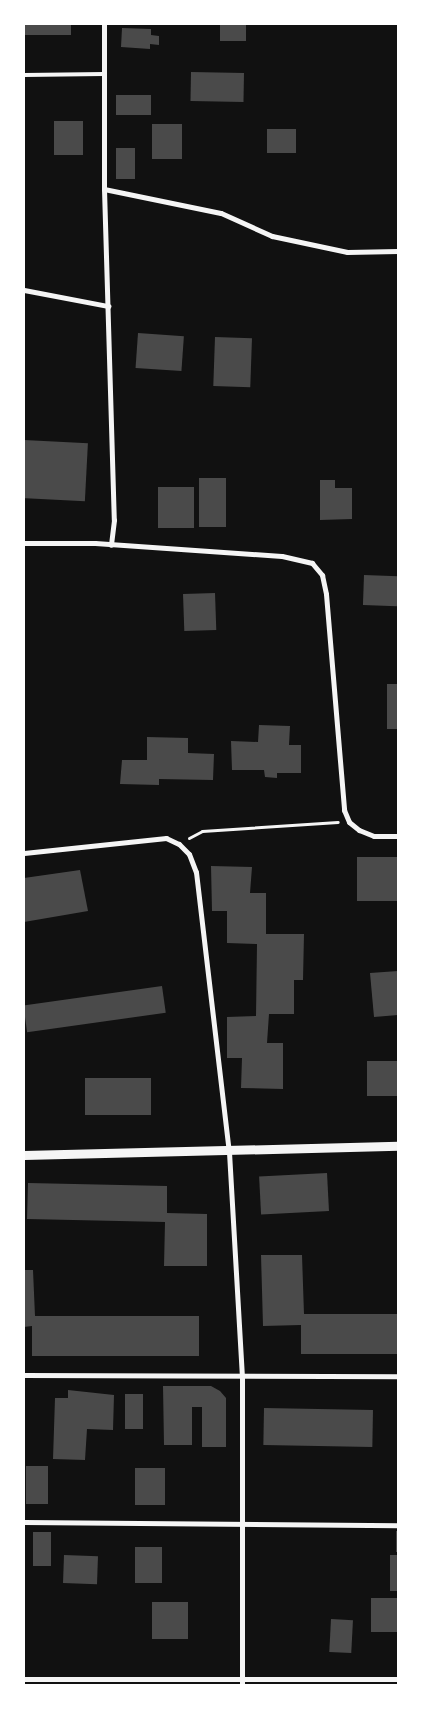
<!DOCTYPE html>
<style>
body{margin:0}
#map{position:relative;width:422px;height:1709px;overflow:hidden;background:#111;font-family:Rubik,sans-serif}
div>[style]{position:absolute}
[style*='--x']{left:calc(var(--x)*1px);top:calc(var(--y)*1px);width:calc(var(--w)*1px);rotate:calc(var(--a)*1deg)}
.building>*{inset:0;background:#4a4a4a;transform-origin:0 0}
.path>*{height:3px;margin:-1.5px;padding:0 1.5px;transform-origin:1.5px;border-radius:1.5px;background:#f5f5f5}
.service>*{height:4px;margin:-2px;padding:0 2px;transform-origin:2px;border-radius:2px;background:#f5f5f5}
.minor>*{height:5px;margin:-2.5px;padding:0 2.5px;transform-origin:2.5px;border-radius:2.5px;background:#f5f5f5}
.tertiary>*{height:9px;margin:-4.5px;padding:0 4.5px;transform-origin:4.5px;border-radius:4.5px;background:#f5f5f5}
span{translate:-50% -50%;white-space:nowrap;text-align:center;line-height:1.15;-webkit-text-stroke:4px #fff;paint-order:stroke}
.frame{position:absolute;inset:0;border:25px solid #fff;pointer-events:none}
</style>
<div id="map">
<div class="building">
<div style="left:24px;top:24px;width:47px;height:11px"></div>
<div style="left:220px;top:24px;width:26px;height:17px"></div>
<div style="clip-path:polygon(122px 28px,151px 29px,151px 35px,159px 36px,159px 45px,150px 44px,150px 49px,121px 47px)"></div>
<div style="left:191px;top:72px;width:53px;height:29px;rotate:1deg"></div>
<div style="left:151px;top:95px;width:20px;height:35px;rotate:90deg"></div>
<div style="left:54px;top:121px;width:29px;height:34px"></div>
<div style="left:152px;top:124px;width:30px;height:35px"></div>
<div style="left:267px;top:129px;width:29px;height:24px"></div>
<div style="left:116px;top:148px;width:19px;height:31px"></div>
<div style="left:138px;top:333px;width:46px;height:35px;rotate:4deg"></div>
<div style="left:215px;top:337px;width:37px;height:49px;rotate:2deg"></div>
<div style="left:24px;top:440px;width:64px;height:58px;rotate:3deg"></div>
<div style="left:199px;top:478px;width:27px;height:49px"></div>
<div style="clip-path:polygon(320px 480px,335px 480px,335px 488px,352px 488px,352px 519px,320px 520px)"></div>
<div style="left:158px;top:487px;width:36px;height:41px"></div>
<div style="left:364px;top:575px;width:34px;height:30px;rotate:2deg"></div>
<div style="left:215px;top:593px;width:37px;height:32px;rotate:88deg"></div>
<div style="left:387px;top:684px;width:11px;height:45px"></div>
<div style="clip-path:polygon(259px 725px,290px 726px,289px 745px,301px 745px,301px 773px,277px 773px,277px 778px,265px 777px,264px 770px,232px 770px,231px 741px,258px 742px)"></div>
<div style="clip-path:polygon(147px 737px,188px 738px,188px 753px,214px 754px,213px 780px,159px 779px,159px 785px,120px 784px,122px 760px,147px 760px)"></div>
<div style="left:398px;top:857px;width:44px;height:41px;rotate:90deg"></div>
<div style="clip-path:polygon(211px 866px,252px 867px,250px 893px,266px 893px,266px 934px,304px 934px,303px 980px,294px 980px,294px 1014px,269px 1014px,267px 1043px,283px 1043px,283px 1089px,241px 1088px,242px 1058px,227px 1058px,227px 1017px,256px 1016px,257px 944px,227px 943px,227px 911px,212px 911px)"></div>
<div style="clip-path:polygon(80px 870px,88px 911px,24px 922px,24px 878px)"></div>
<div style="clip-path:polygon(398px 971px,398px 1015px,374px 1017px,370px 973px)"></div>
<div style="left:162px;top:986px;width:27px;height:140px;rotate:82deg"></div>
<div style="left:398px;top:1061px;width:35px;height:31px;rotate:90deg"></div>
<div style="left:85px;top:1078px;width:66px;height:37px"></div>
<div style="left:327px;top:1173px;width:38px;height:68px;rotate:87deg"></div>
<div style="clip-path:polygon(28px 1183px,167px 1186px,167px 1213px,207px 1214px,207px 1266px,164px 1266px,165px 1222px,27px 1219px)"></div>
<div style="clip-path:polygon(261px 1255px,302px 1255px,304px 1314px,398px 1314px,398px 1354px,301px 1354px,301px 1325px,263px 1326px)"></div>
<div style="clip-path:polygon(24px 1270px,33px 1270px,35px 1316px,199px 1316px,199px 1356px,32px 1356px,32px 1326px,24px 1327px)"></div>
<div style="clip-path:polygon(163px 1386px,211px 1386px,220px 1391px,226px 1398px,226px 1447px,202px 1447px,202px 1407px,192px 1407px,192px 1445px,164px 1445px)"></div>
<div style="clip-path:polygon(68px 1390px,114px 1395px,113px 1430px,87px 1429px,85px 1460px,53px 1459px,55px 1398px,68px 1398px)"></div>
<div style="left:125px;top:1394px;width:18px;height:35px"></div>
<div style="left:264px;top:1408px;width:109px;height:37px;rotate:1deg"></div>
<div style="left:26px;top:1466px;width:22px;height:38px"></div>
<div style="left:165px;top:1468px;width:37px;height:30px;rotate:90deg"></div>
<div style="left:396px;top:1531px;width:2px;height:21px"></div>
<div style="left:33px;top:1532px;width:18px;height:34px"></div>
<div style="left:135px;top:1547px;width:27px;height:36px"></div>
<div style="left:64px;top:1555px;width:34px;height:28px;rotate:2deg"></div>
<div style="left:390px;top:1555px;width:8px;height:36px"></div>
<div style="left:398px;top:1598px;width:34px;height:27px;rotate:90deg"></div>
<div style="left:152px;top:1602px;width:36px;height:37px"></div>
<div style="left:331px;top:1619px;width:22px;height:33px;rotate:3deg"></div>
</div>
<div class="path">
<div style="--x:189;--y:838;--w:15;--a:-28"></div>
<div style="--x:202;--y:831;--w:136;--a:-3.8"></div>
</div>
<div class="service">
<div style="--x:24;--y:75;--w:80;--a:-0.7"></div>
</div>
<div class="minor">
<div style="--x:104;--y:24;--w:165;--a:90"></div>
<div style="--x:104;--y:189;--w:331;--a:88.3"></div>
<div style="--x:114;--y:520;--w:25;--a:97"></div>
<div style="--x:104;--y:189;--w:119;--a:11.6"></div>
<div style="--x:221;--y:213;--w:56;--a:24.3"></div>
<div style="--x:272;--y:236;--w:77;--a:12"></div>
<div style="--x:347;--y:252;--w:51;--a:-1.1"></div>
<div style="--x:24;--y:290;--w:86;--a:10.8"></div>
<div style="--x:24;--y:543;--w:71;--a:0"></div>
<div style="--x:95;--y:543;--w:187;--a:4"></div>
<div style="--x:282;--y:556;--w:31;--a:13"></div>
<div style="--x:312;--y:563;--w:16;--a:50"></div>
<div style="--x:322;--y:575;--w:19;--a:78"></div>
<div style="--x:326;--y:594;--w:217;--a:85.2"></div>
<div style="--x:344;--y:810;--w:13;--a:67"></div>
<div style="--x:349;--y:822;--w:13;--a:39"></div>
<div style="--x:359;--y:830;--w:16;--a:22"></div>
<div style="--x:374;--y:836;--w:24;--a:0"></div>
<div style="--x:24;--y:853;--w:143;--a:-6"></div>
<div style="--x:166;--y:838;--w:14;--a:25"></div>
<div style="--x:179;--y:844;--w:14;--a:45"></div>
<div style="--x:189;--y:854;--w:19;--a:69"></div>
<div style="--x:196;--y:872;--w:282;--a:83.3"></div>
<div style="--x:229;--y:1152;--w:224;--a:86.7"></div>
<div style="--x:242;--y:1376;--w:309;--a:90"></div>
<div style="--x:24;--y:1375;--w:374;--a:0.2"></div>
<div style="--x:24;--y:1522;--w:374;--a:0.5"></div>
<div style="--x:24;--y:1679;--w:374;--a:0"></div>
</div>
<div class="tertiary">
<div style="--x:24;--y:1155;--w:374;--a:-1.4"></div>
</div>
<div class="frame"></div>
</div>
